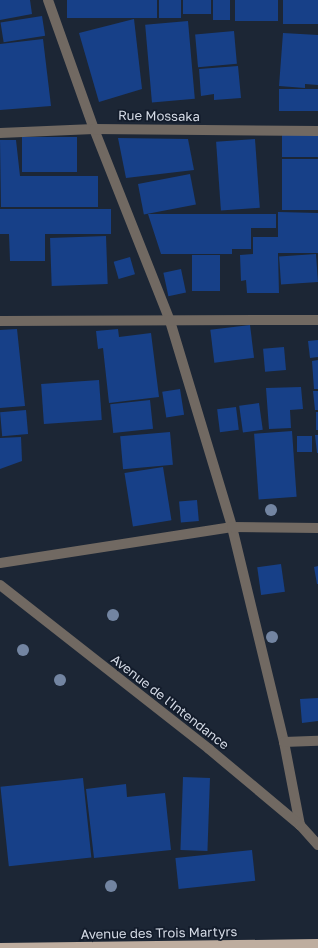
<!DOCTYPE html>
<style>
body{margin:0}
#map{position:relative;width:318px;height:948px;overflow:hidden;background:#1c2635;font-family:"Golos Text",sans-serif}
div>[style]{position:absolute}
[style*='--x']{left:calc(var(--x)*1px);top:calc(var(--y)*1px);width:calc(var(--w)*1px);rotate:calc(var(--a)*1deg)}
.building>*{inset:0;background:#174088;transform-origin:0 0}
.minor>*{height:10px;margin:-5px;padding:0 5px;transform-origin:5px;border-radius:5px;background:#716962}
.major>*{height:10px;margin:-5px;padding:0 5px;transform-origin:5px;border-radius:5px;background:#bead9f}
.trees>*{width:12px;height:12px;margin:-6px;border-radius:50%;background:#7385a2}
span{translate:-50% -50%;white-space:nowrap;text-align:center;line-height:1.15;-webkit-text-stroke:3.5px #131c2b;paint-order:stroke}
.street-label{font-size:13px;color:#d5dbe6}
</style>
<div id="map">
<div class="building">
<div style="clip-path:polygon(0 0,30px 0,32px 14px,0 20px)"></div>
<div style="left:67px;top:0;width:90px;height:18px"></div>
<div style="left:159px;top:0;width:22px;height:18px"></div>
<div style="left:183px;top:0;width:28px;height:14px"></div>
<div style="left:213px;top:0;width:17px;height:20px"></div>
<div style="left:235px;top:0;width:43px;height:21px"></div>
<div style="left:283px;top:0;width:35px;height:24px"></div>
<div style="left:42px;top:16px;width:20px;height:42px;rotate:81deg"></div>
<div style="clip-path:polygon(134px 19px,142px 89px,99px 102px,79px 33px)"></div>
<div style="left:188px;top:21px;width:78px;height:43px;rotate:85deg"></div>
<div style="left:234px;top:31px;width:33px;height:39px;rotate:85deg"></div>
<div style="clip-path:polygon(283px 33px,318px 35px,318px 85px,305px 84px,305px 88px,279px 86px)"></div>
<div style="clip-path:polygon(43px 39px,51px 106px,0 110px,0 44px)"></div>
<div style="clip-path:polygon(238px 66px,241px 98px,214px 100px,214px 94px,201px 96px,199px 69px)"></div>
<div style="left:279px;top:89px;width:39px;height:22px"></div>
<div style="left:318px;top:133px;width:24px;height:36px;rotate:90deg"></div>
<div style="left:22px;top:137px;width:55px;height:35px"></div>
<div style="clip-path:polygon(118px 138px,188px 139px,194px 170px,126px 178px)"></div>
<div style="left:255px;top:139px;width:69px;height:39px;rotate:86deg"></div>
<div style="clip-path:polygon(0 140px,16px 140px,20px 176px,98px 176px,98px 207px,1px 207px)"></div>
<div style="left:318px;top:159px;width:51px;height:36px;rotate:90deg"></div>
<div style="left:190px;top:174px;width:31px;height:53px;rotate:79deg"></div>
<div style="clip-path:polygon(0 209px,111px 209px,111px 234px,45px 234px,45px 261px,10px 261px,9px 234px,0 234px)"></div>
<div style="clip-path:polygon(278px 212px,318px 213px,318px 253px,278px 253px,279px 293px,247px 293px,246px 280px,241px 281px,240px 255px,253px 254px,253px 237px,278px 237px)"></div>
<div style="clip-path:polygon(148px 214px,276px 214px,276px 228px,251px 228px,251px 249px,232px 249px,232px 254px,161px 254px)"></div>
<div style="left:106px;top:236px;width:48px;height:56px;rotate:88deg"></div>
<div style="left:316px;top:254px;width:28px;height:37px;rotate:86deg"></div>
<div style="left:192px;top:255px;width:28px;height:36px"></div>
<div style="left:130px;top:257px;width:18px;height:17px;rotate:74deg"></div>
<div style="left:181px;top:269px;width:24px;height:18px;rotate:78deg"></div>
<div style="left:250px;top:325px;width:33px;height:40px;rotate:83deg"></div>
<div style="clip-path:polygon(17px 329px,25px 406px,0 408px,0 330px)"></div>
<div style="clip-path:polygon(118px 329px,119px 337px,151px 333px,159px 397px,109px 403px,103px 348px,98px 349px,96px 331px)"></div>
<div style="clip-path:polygon(318px 340px,318px 357px,310px 358px,308px 341px)"></div>
<div style="left:284px;top:347px;width:23px;height:21px;rotate:85deg"></div>
<div style="clip-path:polygon(318px 360px,318px 389px,314px 389px,312px 361px)"></div>
<div style="left:99px;top:380px;width:40px;height:58px;rotate:86deg"></div>
<div style="clip-path:polygon(301px 387px,303px 409px,290px 410px,291px 428px,269px 429px,266px 388px)"></div>
<div style="left:180px;top:389px;width:26px;height:18px;rotate:81deg"></div>
<div style="clip-path:polygon(313px 391px,318px 391px,318px 410px,315px 410px)"></div>
<div style="left:150px;top:400px;width:29px;height:40px;rotate:84deg"></div>
<div style="left:259px;top:403px;width:27px;height:20px;rotate:82deg"></div>
<div style="left:236px;top:407px;width:23px;height:19px;rotate:83deg"></div>
<div style="left:26px;top:410px;width:24px;height:26px;rotate:85deg"></div>
<div style="left:316px;top:412px;width:2px;height:18px"></div>
<div style="left:292px;top:431px;width:66px;height:38px;rotate:86deg"></div>
<div style="left:170px;top:432px;width:33px;height:50px;rotate:85deg"></div>
<div style="clip-path:polygon(315px 435px,318px 435px,318px 453px,317px 453px)"></div>
<div style="left:297px;top:436px;width:15px;height:16px"></div>
<div style="clip-path:polygon(21px 437px,22px 461px,0 469px,0 438px)"></div>
<div style="left:163px;top:467px;width:54px;height:39px;rotate:81deg"></div>
<div style="left:197px;top:500px;width:21px;height:18px;rotate:85deg"></div>
<div style="left:281px;top:564px;width:28px;height:24px;rotate:82deg"></div>
<div style="clip-path:polygon(318px 566px,318px 584px,317px 584px,314px 567px)"></div>
<div style="clip-path:polygon(318px 698px,318px 721px,302px 723px,300px 699px)"></div>
<div style="left:183px;top:777px;width:27px;height:73px;rotate:2deg"></div>
<div style="left:83px;top:778px;width:80px;height:83px;rotate:84deg"></div>
<div style="clip-path:polygon(126px 784px,127px 797px,165px 793px,171px 850px,94px 858px,86px 789px)"></div>
<div style="left:252px;top:850px;width:31px;height:77px;rotate:84deg"></div>
</div>
<div class="minor">
<div style="--x:48;--y:0;--w:137;--a:70.4"></div>
<div style="--x:94;--y:129;--w:206;--a:68.4"></div>
<div style="--x:170;--y:321;--w:215;--a:73.2"></div>
<div style="--x:232;--y:527;--w:221;--a:76.4"></div>
<div style="--x:284;--y:742;--w:85;--a:79.1"></div>
<div style="--x:0;--y:133;--w:94;--a:-2.4"></div>
<div style="--x:94;--y:129;--w:224;--a:0.5"></div>
<div style="--x:0;--y:321;--w:318;--a:-0.2"></div>
<div style="--x:0;--y:563;--w:235;--a:-8.8"></div>
<div style="--x:232;--y:527;--w:86;--a:0.7"></div>
<div style="--x:0;--y:585;--w:266;--a:38.1"></div>
<div style="--x:209;--y:749;--w:119;--a:39.9"></div>
<div style="--x:300;--y:825;--w:27;--a:48"></div>
<div style="--x:284;--y:742;--w:34;--a:-2"></div>
</div>
<div class="major">
<div style="--x:0;--y:948;--w:318;--a:-0.7"></div>
</div>
<div class="trees">
<div style="left:271px;top:510px"></div>
<div style="left:113px;top:615px"></div>
<div style="left:272px;top:637px"></div>
<div style="left:23px;top:650px"></div>
<div style="left:60px;top:680px"></div>
<div style="left:111px;top:886px"></div>
</div>
<div class="street-label">
<span style="left:159px;top:116px;rotate:1deg">Rue Mossaka</span>
<span style="left:170px;top:702px;rotate:38deg">Avenue de l'Intendance</span>
<span style="left:159px;top:933px;rotate:-1deg">Avenue des Trois Martyrs</span>
</div>
</div>
